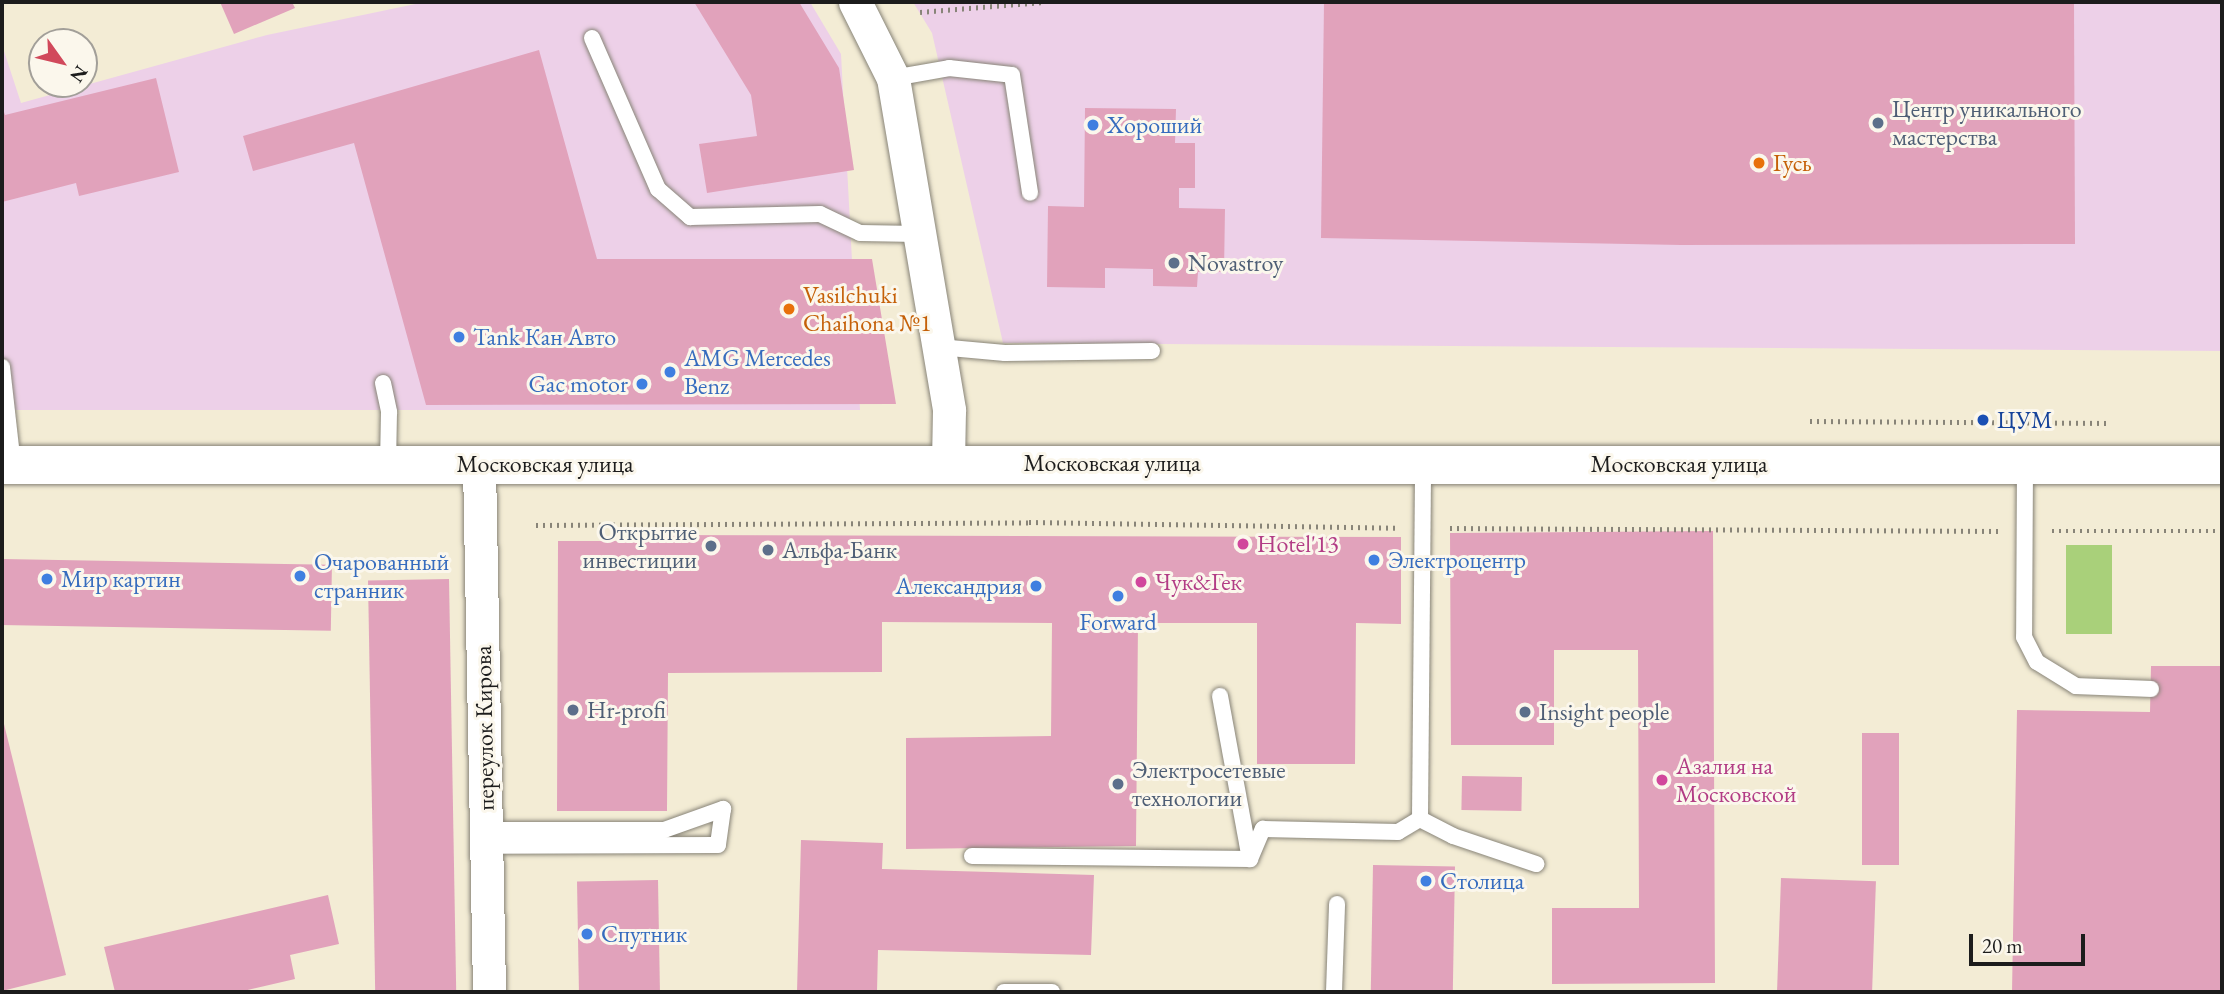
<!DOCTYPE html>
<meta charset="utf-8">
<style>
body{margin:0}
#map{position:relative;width:2224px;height:994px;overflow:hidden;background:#f3ecd5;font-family:"EB Garamond",serif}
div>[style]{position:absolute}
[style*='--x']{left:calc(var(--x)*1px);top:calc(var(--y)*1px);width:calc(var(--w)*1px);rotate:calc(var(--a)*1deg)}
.built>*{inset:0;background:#edd0e8}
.green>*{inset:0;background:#a9d07a;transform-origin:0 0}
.building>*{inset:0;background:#e1a2bb;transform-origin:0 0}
.path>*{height:4.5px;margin-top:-2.25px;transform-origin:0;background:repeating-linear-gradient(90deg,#888478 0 2px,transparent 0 7px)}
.roads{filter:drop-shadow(0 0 2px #888478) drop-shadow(0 0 2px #888478)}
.service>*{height:16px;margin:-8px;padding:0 8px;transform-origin:8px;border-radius:8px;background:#fff}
.minor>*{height:33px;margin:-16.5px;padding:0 16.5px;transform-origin:16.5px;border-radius:16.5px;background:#fff}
.tertiary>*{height:38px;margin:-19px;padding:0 19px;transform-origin:19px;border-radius:19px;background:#fff}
.dots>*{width:19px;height:19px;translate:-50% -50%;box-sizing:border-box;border:4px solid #fbf7ec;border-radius:50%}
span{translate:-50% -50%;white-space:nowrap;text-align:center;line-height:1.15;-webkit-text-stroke:6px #fbf7ec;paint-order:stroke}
.service-label{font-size:24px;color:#4e5e75}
.left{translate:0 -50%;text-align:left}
.right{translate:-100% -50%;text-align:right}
.shop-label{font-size:24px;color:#366cbe}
.food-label{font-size:24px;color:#c56008}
.transit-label{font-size:24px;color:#164399}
.street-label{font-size:24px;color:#1c1c1c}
.hotel-label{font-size:24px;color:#b23c85}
.frame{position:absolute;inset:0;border:4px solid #1c1c1c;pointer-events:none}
.north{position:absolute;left:28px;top:28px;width:70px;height:70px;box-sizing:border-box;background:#fbf7ec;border:2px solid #a29f99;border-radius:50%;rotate:124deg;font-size:19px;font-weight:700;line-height:28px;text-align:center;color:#1c1c1c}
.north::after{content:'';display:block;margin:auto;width:24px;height:32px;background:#d1495b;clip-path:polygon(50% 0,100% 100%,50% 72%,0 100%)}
.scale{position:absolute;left:1969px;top:934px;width:116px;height:32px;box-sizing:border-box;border:4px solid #1c1c1c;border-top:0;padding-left:9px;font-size:21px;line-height:24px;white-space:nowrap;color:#1c1c1c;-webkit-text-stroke:5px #fbf7ec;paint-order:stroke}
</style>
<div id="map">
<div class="built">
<div style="clip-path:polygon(425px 2px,810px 2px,841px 54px,860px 410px,2px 410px,2px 45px,21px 103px,267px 35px)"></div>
<div style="clip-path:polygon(913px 2px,2222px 2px,2222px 351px,1003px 343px,932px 33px)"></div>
</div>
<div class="green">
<div style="left:2066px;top:545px;width:46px;height:89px"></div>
</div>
<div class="building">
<div style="clip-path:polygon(220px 2px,292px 2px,295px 8px,234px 34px)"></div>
<div style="clip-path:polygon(694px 2px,799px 2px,839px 68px,854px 170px,707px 193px,699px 144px,757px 136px,751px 95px)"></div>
<div style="clip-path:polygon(1324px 2px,2074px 2px,2075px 244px,1681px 245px,1321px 238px)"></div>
<div style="clip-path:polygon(539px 50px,597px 259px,872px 259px,896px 404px,426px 405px,354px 143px,253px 171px,243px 136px)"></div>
<div style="clip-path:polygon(156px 78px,179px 172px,79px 196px,76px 183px,2px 202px,2px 106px,5px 115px)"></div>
<div style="clip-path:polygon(1085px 108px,1176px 109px,1175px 143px,1195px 143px,1195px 188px,1179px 188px,1179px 208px,1225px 209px,1224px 272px,1198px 272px,1197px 287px,1153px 286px,1153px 269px,1105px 268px,1105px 288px,1047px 287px,1048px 206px,1084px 207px)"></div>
<div style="clip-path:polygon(1713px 531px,1715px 983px,1552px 984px,1552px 908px,1639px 908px,1638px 650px,1554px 650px,1554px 745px,1451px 745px,1450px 533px)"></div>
<div style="clip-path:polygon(633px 535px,1401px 537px,1401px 624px,1356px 623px,1355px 764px,1257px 764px,1257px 623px,1138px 623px,1136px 846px,906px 849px,906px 738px,1051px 736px,1052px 623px,882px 622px,882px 672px,668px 673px,667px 811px,557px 811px,558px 541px,633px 541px)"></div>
<div style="left:2px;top:559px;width:330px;height:66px;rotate:1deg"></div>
<div style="left:449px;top:579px;width:413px;height:81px;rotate:89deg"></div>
<div style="clip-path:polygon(2151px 666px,2222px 666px,2222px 992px,2012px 992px,2017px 710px,2150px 712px)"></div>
<div style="clip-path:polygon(2px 716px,66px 975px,2px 991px)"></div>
<div style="left:1862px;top:733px;width:37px;height:132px"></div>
<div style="left:1462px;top:776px;width:60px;height:34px;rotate:1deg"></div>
<div style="clip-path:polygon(801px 840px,883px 843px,882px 869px,1094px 875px,1091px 955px,878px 950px,877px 992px,797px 992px)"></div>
<div style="left:1373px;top:865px;width:82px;height:127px;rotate:1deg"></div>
<div style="left:1781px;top:878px;width:95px;height:114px;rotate:2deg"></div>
<div style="left:658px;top:880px;width:112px;height:81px;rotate:89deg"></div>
<div style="clip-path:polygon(328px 895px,339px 944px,290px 955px,295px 979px,239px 992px,115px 992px,104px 947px)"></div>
</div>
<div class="path">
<div style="--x:920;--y:12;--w:124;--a:-4.6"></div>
<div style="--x:1810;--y:421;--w:300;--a:0.4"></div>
<div style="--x:536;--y:525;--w:493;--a:-0.3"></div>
<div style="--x:1029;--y:522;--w:367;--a:0.9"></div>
<div style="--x:1450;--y:528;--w:548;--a:0.31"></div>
<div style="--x:2052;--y:531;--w:170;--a:0"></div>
</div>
<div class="roads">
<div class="service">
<div style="--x:592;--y:38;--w:165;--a:66.4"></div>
<div style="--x:658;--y:189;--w:43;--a:41.2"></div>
<div style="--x:690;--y:217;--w:130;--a:-1.3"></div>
<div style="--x:820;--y:214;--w:44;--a:25.4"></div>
<div style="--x:860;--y:233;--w:58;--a:1"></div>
<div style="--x:893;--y:78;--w:57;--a:-10.1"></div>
<div style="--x:949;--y:68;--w:63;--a:6.3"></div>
<div style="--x:1012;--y:75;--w:119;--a:81.3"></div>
<div style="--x:939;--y:347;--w:66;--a:5.2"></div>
<div style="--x:1005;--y:353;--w:147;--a:-0.8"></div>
<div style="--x:2;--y:367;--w:99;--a:83.6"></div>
<div style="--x:383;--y:383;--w:30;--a:78"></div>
<div style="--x:389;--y:412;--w:52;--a:91.1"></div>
<div style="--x:2025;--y:465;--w:172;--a:90.3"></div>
<div style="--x:2024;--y:637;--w:28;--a:63"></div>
<div style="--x:2037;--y:662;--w:46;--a:31.6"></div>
<div style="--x:2076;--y:686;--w:75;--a:2.3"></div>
<div style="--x:1220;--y:696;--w:166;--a:79.6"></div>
<div style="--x:1420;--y:819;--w:37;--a:27"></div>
<div style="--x:1453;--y:836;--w:88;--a:18.6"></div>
<div style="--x:486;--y:830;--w:178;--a:0"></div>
<div style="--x:664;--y:830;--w:63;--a:-19.6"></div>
<div style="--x:723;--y:809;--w:36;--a:98"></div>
<div style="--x:718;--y:845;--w:232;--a:179.8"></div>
<div style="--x:972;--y:856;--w:278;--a:0.6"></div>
<div style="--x:1250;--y:859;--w:33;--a:-67"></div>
<div style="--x:1263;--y:829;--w:135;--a:1.3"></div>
<div style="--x:1398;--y:832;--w:26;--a:-31"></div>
<div style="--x:1420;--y:819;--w:355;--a:-89.5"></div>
<div style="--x:1004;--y:992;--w:48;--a:0"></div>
<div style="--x:1334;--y:992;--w:88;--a:-88"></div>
</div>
<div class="minor">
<div style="--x:855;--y:2;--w:85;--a:63.4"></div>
<div style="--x:893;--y:78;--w:337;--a:80.4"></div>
<div style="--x:949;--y:410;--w:54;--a:91.1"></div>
<div style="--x:479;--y:465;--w:527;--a:88.91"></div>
</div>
<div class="tertiary">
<div style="--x:2;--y:465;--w:2220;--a:0"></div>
</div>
</div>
<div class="dots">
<div style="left:1878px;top:123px;background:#5c6f8a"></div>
<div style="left:1093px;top:125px;background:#3f7fe0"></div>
<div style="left:1759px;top:163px;background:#e8710a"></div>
<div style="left:1174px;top:263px;background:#5c6f8a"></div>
<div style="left:789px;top:309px;background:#e8710a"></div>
<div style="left:459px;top:337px;background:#3f7fe0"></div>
<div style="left:670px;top:372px;background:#3f7fe0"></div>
<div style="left:642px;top:384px;background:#3f7fe0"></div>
<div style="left:1983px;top:420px;background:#1a4fb4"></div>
<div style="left:1243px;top:544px;background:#d1479c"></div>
<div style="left:711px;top:546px;background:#5c6f8a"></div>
<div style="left:768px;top:550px;background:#5c6f8a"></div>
<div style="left:1374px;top:560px;background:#3f7fe0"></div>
<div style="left:300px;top:576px;background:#3f7fe0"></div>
<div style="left:47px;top:579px;background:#3f7fe0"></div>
<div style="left:1141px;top:582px;background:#d1479c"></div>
<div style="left:1036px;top:586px;background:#3f7fe0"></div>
<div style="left:1118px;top:596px;background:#3f7fe0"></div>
<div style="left:573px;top:710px;background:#5c6f8a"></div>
<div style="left:1525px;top:712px;background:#5c6f8a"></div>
<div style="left:1662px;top:780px;background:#d1479c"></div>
<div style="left:1118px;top:784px;background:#5c6f8a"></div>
<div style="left:1426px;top:881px;background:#3f7fe0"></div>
<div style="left:587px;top:934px;background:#3f7fe0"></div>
</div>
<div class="service-label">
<span class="left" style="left:1892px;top:123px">Центр уникального<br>мастерства</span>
<span class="left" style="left:1188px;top:263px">Novastroy</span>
<span class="right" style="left:697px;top:546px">Открытие<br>инвестиции</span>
<span class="left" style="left:782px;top:550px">Альфа-Банк</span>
<span class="left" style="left:587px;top:710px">Hr-profi</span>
<span class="left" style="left:1539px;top:712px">Insight people</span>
<span class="left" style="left:1132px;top:784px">Электросетевые<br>технологии</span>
</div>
<div class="shop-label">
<span class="left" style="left:1107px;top:125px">Хороший</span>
<span class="left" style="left:473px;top:337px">Tank Кан Авто</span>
<span class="left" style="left:684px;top:372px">AMG Mercedes<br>Benz</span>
<span class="right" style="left:628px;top:384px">Gac motor</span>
<span class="left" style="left:1388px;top:560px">Электроцентр</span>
<span class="left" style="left:314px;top:576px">Очарованный<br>странник</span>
<span class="left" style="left:61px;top:579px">Мир картин</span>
<span class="right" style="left:1022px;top:586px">Александрия</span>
<span style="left:1118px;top:622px">Forward</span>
<span class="left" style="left:1440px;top:881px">Столица</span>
<span class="left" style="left:601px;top:934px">Спутник</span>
</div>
<div class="food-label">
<span class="left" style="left:1773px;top:163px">Гусь</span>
<span class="left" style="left:803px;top:309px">Vasilchuki<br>Chaihona №1</span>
</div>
<div class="transit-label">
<span class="left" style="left:1997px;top:420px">ЦУМ</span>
</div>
<div class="street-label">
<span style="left:1112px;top:463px">Московская улица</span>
<span style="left:545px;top:464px">Московская улица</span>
<span style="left:1679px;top:464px">Московская улица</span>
<span style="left:484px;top:728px;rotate:-91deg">переулок Кирова</span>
</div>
<div class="hotel-label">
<span class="left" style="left:1257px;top:544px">Hotel'13</span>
<span class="left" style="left:1155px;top:582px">Чук&amp;Гек</span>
<span class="left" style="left:1676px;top:780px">Азалия на<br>Московской</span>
</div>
<div class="frame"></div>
<div class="north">N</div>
<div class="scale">20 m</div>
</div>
